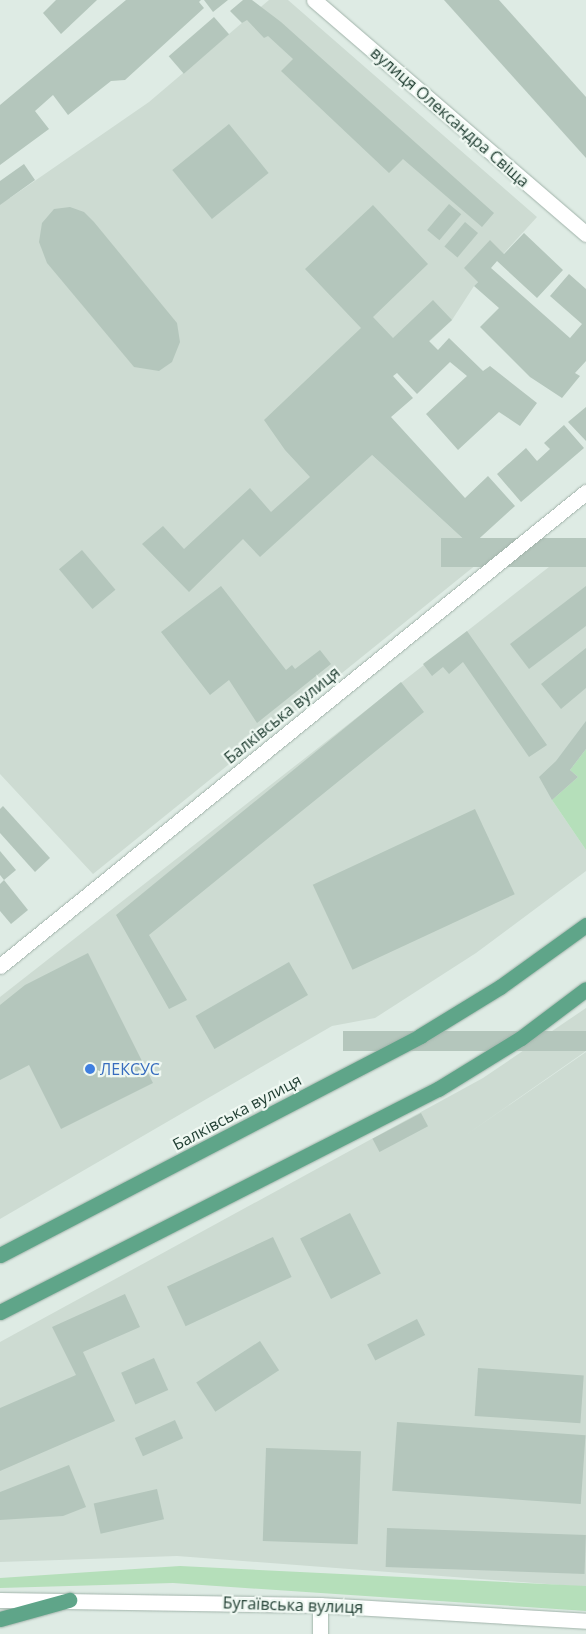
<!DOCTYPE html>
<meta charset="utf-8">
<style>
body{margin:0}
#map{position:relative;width:586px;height:1634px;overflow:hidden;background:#deebe4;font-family:"Open Sans",sans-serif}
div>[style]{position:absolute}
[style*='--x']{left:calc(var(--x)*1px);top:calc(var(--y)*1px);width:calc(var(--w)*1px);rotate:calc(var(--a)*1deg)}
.built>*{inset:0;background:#cddbd2}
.green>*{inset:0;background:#b5dfba}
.building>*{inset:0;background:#b4c6bc;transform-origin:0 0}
.roads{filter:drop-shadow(0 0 1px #a1b3aa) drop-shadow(0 0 1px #a1b3aa)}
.minor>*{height:15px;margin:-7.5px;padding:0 7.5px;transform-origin:7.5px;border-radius:7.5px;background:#fff}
.secondary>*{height:15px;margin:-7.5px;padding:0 7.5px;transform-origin:7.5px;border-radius:7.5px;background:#fff}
.primary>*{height:15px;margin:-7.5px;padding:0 7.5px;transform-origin:7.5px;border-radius:7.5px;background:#5fa589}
.dots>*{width:14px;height:14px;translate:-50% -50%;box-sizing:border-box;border:2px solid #eff8f2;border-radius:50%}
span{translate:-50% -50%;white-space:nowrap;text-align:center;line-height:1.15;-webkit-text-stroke:4.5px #eff8f2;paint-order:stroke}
.street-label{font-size:16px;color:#1e3c30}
.shop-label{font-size:16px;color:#366cbe}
.left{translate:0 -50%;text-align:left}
</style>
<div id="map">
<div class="built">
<div style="clip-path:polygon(269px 0,288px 0,537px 217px,474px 286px,452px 320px,356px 411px,372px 455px,471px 546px,482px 560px,93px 874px,0 774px,0 185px,10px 198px,149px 102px)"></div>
<div style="clip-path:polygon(586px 538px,586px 749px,570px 770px,578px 777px,552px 800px,586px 850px,586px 871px,476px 953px,375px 1018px,332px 1026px,0 1219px,0 997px)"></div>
<div style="clip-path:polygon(586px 1008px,586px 1051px,463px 1137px,586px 1052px,586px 1587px,177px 1556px,0 1562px,0 1342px,483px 1078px)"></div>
</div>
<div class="green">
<div style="clip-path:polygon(586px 749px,586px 850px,552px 800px,578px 777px,570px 770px)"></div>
<div style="clip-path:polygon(180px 1566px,586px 1586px,586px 1611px,173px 1583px,0 1588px,0 1578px)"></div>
</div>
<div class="building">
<div style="clip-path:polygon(56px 0,97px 0,61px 34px,43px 13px)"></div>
<div style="clip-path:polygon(126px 0,201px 0,199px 2px,204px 8px,125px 80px,111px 81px,68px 115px,53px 95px,35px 111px,49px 129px,0 165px,0 105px)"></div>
<div style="clip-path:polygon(204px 0,228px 0,213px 12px)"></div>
<div style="clip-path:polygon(243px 0,252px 0,281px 22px,494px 213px,482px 227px,403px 159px,389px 173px,281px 71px,293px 59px,268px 36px,264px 38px,247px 20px,242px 23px,230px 11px)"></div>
<div style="clip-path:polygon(444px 0,499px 0,586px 97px,586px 158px)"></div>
<div style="left:214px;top:17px;width:23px;height:60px;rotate:49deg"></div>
<div style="left:229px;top:124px;width:63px;height:73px;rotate:51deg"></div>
<div style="clip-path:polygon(24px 164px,35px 180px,0 205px,0 181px)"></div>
<div style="left:449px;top:204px;width:16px;height:34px;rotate:40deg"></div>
<div style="clip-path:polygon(373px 205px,428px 264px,373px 317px,393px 338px,433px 300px,452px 320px,429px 341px,438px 350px,449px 338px,483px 371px,490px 366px,537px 403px,520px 426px,499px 412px,458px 450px,426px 414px,467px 376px,450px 362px,417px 394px,397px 373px,393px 376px,413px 398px,391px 417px,465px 498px,488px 476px,515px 506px,471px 546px,372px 455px,260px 557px,243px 539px,189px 592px,142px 544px,163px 526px,184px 549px,250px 488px,271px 512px,310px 477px,285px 450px,264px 420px,361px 328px,305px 269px)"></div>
<div style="clip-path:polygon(70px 207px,84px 212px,94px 222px,177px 323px,180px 342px,172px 362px,159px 371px,134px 367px,47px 263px,39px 242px,42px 223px,54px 209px)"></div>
<div style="left:465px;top:222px;width:17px;height:32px;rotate:40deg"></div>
<div style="clip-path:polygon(524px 233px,563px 270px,537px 298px,497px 261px,491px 268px,570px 338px,582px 324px,550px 296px,569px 274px,586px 289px,586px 361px,575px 373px,580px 376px,562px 398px,530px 377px,480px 327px,499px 308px,474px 286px,478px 282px,464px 268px,490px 240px,504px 254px)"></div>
<div style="clip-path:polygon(586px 407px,586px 441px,568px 422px)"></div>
<div style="clip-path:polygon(564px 425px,584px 448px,521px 502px,497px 474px,526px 448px,537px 461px,550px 449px,544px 443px)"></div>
<div style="left:586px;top:538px;width:29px;height:145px;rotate:90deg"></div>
<div style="left:82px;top:550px;width:52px;height:30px;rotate:50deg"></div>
<div style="clip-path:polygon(221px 586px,286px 670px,292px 665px,295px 669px,320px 650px,331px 664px,257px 723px,229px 680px,210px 695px,161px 632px)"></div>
<div style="clip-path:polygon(586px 586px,586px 626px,529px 669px,510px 644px)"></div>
<div style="clip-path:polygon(467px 631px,547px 745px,529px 757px,463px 662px,449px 674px,443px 667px,432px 676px,423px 664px)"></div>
<div style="clip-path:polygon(586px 648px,586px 688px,561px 709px,541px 684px)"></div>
<div style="clip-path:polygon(401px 682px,424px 712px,149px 935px,187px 1000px,169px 1009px,116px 915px)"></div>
<div style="clip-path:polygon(586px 721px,586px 749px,570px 770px,578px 777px,552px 800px,539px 777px,556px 761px)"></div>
<div style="clip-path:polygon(3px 806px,50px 858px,35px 872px,0 833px,0 809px)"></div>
<div style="left:475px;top:809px;width:94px;height:179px;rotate:65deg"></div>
<div style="clip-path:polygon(0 851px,16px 870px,4px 880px,0 875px)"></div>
<div style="clip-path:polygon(4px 880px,28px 910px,11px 924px,0 911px,0 884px)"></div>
<div style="clip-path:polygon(88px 953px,153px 1083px,61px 1129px,29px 1065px,0 1080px,0 1005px,25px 985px)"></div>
<div style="left:289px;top:962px;width:38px;height:108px;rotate:60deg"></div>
<div style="left:586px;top:1031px;width:20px;height:243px;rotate:90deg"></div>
<div style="left:421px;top:1113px;width:15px;height:55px;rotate:62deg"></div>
<div style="left:350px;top:1213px;width:68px;height:56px;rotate:63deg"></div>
<div style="left:273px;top:1237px;width:44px;height:117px;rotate:65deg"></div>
<div style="clip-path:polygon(125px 1294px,140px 1327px,83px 1352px,115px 1421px,0 1471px,0 1408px,76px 1375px,52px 1327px)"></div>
<div style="left:417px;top:1319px;width:18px;height:56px;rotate:63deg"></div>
<div style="left:260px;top:1341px;width:35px;height:76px;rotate:57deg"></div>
<div style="left:154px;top:1358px;width:35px;height:36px;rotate:66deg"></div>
<div style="left:478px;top:1368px;width:106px;height:48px;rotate:4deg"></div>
<div style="left:175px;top:1420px;width:20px;height:44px;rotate:66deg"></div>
<div style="left:397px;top:1422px;width:189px;height:69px;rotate:4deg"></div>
<div style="left:266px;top:1448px;width:95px;height:93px;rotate:2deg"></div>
<div style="clip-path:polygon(69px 1465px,86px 1507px,63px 1516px,0 1520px,0 1492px)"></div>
<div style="left:157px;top:1489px;width:31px;height:65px;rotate:77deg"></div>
<div style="left:387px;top:1528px;width:199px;height:39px;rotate:2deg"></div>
</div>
<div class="roads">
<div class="minor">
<div style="--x:314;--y:0;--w:359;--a:40.7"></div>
<div style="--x:0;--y:966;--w:754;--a:-38.97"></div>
<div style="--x:320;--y:1605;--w:29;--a:90"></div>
</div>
<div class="secondary">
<div style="--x:0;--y:1600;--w:320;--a:0.9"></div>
<div style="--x:320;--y:1605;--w:266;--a:3.4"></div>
</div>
<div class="primary">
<div style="--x:0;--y:1255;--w:474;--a:-27.5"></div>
<div style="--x:420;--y:1036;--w:94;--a:-31.5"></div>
<div style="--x:500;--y:987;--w:106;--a:-35.8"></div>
<div style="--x:0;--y:1312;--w:492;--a:-27"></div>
<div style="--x:438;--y:1089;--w:97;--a:-31.6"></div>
<div style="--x:521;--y:1038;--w:81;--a:-37"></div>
<div style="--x:0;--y:1619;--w:72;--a:-15.4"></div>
</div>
</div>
<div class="dots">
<div style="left:90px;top:1069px;background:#3f7fe0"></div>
</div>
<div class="street-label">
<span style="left:450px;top:117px;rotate:41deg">вулиця Олександра Свіща</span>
<span style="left:282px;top:715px;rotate:-39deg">Балківська вулиця</span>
<span style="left:237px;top:1112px;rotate:-28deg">Балківська вулиця</span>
<span style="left:293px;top:1605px;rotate:2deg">Бугаївська вулиця</span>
</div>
<div class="shop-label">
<span class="left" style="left:100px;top:1069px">ЛЕКСУС</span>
</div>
</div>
